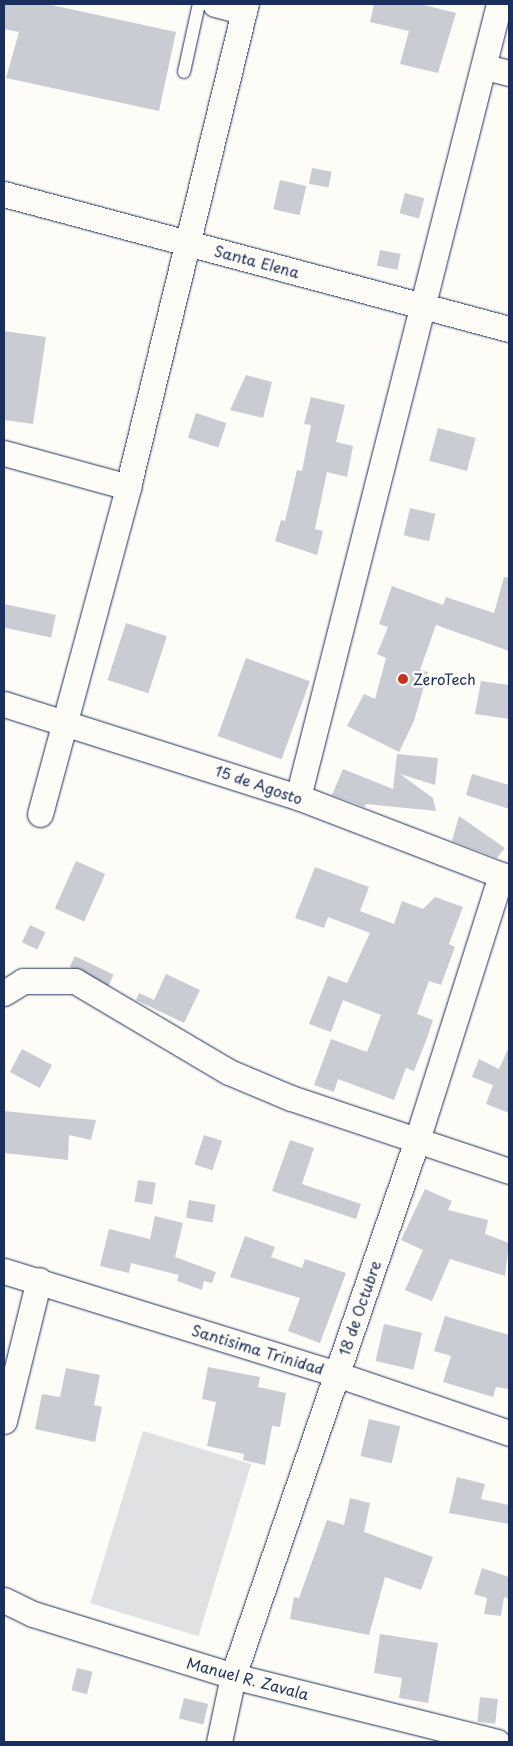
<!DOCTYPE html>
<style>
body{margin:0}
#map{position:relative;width:513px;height:1746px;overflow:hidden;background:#fdfcf7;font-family:"Playpen Sans",sans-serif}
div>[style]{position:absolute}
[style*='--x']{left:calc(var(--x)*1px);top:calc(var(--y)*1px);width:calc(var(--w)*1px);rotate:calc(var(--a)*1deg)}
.green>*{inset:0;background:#e0e1e3;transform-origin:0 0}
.building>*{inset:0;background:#c9ccd3;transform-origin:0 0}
.roads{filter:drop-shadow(0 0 1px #1b2f5e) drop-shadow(0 0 1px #1b2f5e)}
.lane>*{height:12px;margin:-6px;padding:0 6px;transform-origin:6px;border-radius:6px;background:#fdfcf7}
.street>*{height:25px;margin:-12.5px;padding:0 12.5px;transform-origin:12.5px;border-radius:12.5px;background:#fdfcf7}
.dots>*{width:14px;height:14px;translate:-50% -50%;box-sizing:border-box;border:2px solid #fdfcf7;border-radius:50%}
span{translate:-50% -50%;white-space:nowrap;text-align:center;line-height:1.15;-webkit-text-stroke:5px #fdfcf7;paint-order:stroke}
.street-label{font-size:15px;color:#1b2f5e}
.poi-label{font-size:15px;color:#1b2f5e}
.left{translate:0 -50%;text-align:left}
.frame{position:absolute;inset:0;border:5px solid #1b2f5e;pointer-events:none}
</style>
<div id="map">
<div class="green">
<div style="left:143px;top:1431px;width:113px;height:180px;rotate:17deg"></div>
</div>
<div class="building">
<div style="clip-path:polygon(4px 4px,47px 4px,176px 32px,159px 111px,6px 78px,19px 32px,4px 29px)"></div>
<div style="clip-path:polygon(374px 4px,420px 4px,456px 13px,438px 73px,400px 64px,409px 31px,370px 22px)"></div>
<div style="left:312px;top:168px;width:20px;height:16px;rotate:11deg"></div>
<div style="left:280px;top:180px;width:27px;height:30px;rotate:13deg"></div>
<div style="left:405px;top:193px;width:20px;height:21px;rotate:15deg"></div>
<div style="left:380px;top:250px;width:21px;height:16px;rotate:11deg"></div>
<div style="clip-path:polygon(4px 331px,46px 337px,33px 424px,4px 420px)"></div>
<div style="clip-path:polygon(246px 375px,272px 382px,263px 418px,230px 410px)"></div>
<div style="clip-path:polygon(311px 397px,345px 405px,336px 442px,353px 446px,347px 477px,327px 472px,315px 529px,323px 531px,317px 555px,275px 541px,281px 520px,285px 521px,297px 470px,302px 471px,311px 425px,304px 424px)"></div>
<div style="left:196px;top:413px;width:32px;height:26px;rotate:18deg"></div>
<div style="left:438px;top:428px;width:39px;height:34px;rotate:15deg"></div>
<div style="left:410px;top:508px;width:26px;height:28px;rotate:13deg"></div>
<div style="clip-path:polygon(504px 577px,509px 578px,509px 651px,436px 625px,420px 670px,428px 672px,414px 721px,399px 752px,347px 726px,364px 694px,375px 699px,386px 658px,377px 654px,388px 627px,379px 624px,392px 586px,443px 605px,446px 597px,494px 613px)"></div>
<div style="left:4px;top:604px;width:53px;height:23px;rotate:12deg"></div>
<div style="left:126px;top:623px;width:43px;height:60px;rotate:18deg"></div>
<div style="left:246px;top:658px;width:68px;height:83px;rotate:20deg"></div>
<div style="clip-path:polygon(481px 681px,509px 685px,509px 719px,475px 714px)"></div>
<div style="clip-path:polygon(397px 754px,438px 758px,435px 785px,400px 774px,433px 798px,436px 811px,366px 804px,365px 807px,332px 795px,343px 769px,393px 789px)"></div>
<div style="clip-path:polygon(472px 774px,509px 785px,509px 809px,466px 795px)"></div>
<div style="clip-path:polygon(459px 816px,505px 848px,497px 858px,452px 841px)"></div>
<div style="left:76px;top:861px;width:32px;height:52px;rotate:24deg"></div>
<div style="clip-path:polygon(315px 867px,369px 887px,360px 911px,394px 924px,402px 901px,423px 909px,435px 897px,463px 907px,449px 944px,455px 947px,441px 985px,429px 981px,417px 1014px,433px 1020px,427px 1038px,414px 1071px,406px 1068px,394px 1100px,338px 1079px,334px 1092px,314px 1085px,331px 1039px,367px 1052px,381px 1015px,343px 1000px,331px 1032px,309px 1024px,328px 976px,347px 983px,370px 933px,328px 917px,324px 928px,295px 918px)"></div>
<div style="left:30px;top:925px;width:17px;height:19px;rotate:25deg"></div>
<div style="left:75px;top:956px;width:43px;height:12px;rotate:26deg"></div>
<div style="clip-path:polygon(166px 974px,200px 990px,184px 1023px,136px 1000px,139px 993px,154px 1000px)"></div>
<div style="clip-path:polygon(509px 1047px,509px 1113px,486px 1104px,493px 1085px,472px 1077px,479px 1059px,499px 1069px)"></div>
<div style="left:22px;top:1049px;width:34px;height:26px;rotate:28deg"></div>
<div style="clip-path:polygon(4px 1111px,63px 1117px,96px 1120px,91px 1140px,69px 1135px,68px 1160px,4px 1153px)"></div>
<div style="left:204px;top:1135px;width:19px;height:31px;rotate:18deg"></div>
<div style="clip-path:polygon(290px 1140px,314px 1148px,302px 1184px,361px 1204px,356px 1219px,272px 1191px)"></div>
<div style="left:138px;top:1180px;width:18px;height:22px;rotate:9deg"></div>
<div style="clip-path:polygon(425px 1189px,452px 1201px,448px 1210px,488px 1220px,485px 1234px,509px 1243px,505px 1276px,450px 1259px,432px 1301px,405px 1290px,423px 1250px,401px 1240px)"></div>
<div style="left:189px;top:1200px;width:27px;height:18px;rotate:10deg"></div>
<div style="clip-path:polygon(155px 1216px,183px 1223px,175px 1257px,216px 1272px,212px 1283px,204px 1281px,202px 1290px,177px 1281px,179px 1275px,131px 1263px,129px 1273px,100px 1266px,109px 1229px,150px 1239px)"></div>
<div style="clip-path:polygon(245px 1236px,275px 1247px,271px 1257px,302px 1268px,305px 1259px,346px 1273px,320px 1343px,288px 1331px,300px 1298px,230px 1277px)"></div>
<div style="clip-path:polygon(445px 1316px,509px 1335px,509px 1389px,496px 1387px,493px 1397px,443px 1382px,451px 1356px,434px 1351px)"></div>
<div style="left:384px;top:1324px;width:39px;height:38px;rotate:13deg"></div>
<div style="clip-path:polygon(208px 1367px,260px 1377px,258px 1387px,286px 1393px,280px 1427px,272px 1426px,265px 1465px,243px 1460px,244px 1454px,207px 1446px,216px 1402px,202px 1399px)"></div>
<div style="clip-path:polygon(66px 1368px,100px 1375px,94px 1405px,102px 1407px,95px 1442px,35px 1429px,42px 1394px,60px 1397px)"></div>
<div style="left:369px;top:1419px;width:32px;height:38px;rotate:13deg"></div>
<div style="clip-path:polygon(457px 1477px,485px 1484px,481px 1499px,509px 1505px,509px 1524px,449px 1513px)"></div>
<div style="clip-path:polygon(350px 1498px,370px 1503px,364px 1532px,433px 1557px,421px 1590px,385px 1577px,369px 1635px,290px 1619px,294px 1597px,299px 1598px,327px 1520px,344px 1525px)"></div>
<div style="clip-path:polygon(482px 1568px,509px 1577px,509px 1599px,504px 1597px,501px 1616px,484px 1614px,487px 1598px,474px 1594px)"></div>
<div style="clip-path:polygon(380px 1634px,438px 1643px,428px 1703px,399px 1698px,402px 1678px,374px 1673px)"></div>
<div style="left:77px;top:1668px;width:16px;height:23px;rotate:14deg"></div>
<div style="left:480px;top:1697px;width:18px;height:25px;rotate:6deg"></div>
<div style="left:184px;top:1698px;width:25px;height:21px;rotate:14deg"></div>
</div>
<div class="roads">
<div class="lane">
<div style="--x:184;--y:72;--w:70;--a:-77.6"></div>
</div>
<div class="street">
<div style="--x:215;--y:4;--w:30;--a:15"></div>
<div style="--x:485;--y:67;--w:25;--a:14"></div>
<div style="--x:4;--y:194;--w:523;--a:14.97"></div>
<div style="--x:4;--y:453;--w:129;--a:15.3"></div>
<div style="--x:4;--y:704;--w:308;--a:17.6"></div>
<div style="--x:298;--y:797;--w:226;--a:21"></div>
<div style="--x:298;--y:797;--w:818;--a:-75.78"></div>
<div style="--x:40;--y:814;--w:339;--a:-74.9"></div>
<div style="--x:128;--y:487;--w:497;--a:-76.3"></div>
<div style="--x:4;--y:993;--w:22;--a:-32"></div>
<div style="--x:23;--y:981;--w:52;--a:0"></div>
<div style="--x:75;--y:981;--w:179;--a:30.6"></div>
<div style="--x:229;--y:1072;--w:67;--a:22.8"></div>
<div style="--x:291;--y:1098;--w:230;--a:18.5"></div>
<div style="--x:4;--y:1271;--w:348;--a:17.2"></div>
<div style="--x:336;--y:1374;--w:183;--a:18.8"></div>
<div style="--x:4;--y:1421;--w:145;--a:-76.1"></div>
<div style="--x:4;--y:1600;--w:32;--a:26"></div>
<div style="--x:33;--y:1614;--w:209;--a:17.2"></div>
<div style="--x:233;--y:1676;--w:272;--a:14"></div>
<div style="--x:219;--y:1742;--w:67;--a:-78"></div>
<div style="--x:233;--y:1676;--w:567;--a:-71.05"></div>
<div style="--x:417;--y:1140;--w:278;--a:-72.4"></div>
</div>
</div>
<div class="dots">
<div style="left:403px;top:679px;background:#c8321e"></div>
</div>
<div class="street-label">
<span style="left:257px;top:261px;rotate:15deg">Santa Elena</span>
<span style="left:259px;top:784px;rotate:19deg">15 de Agosto</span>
<span style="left:359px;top:1308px;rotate:-71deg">18 de Octubre</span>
<span style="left:258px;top:1349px;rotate:17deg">Santisima Trinidad</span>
<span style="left:248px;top:1678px;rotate:15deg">Manuel R. Zavala</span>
</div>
<div class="poi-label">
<span class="left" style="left:413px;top:679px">ZeroTech</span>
</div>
<div class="frame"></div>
</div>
